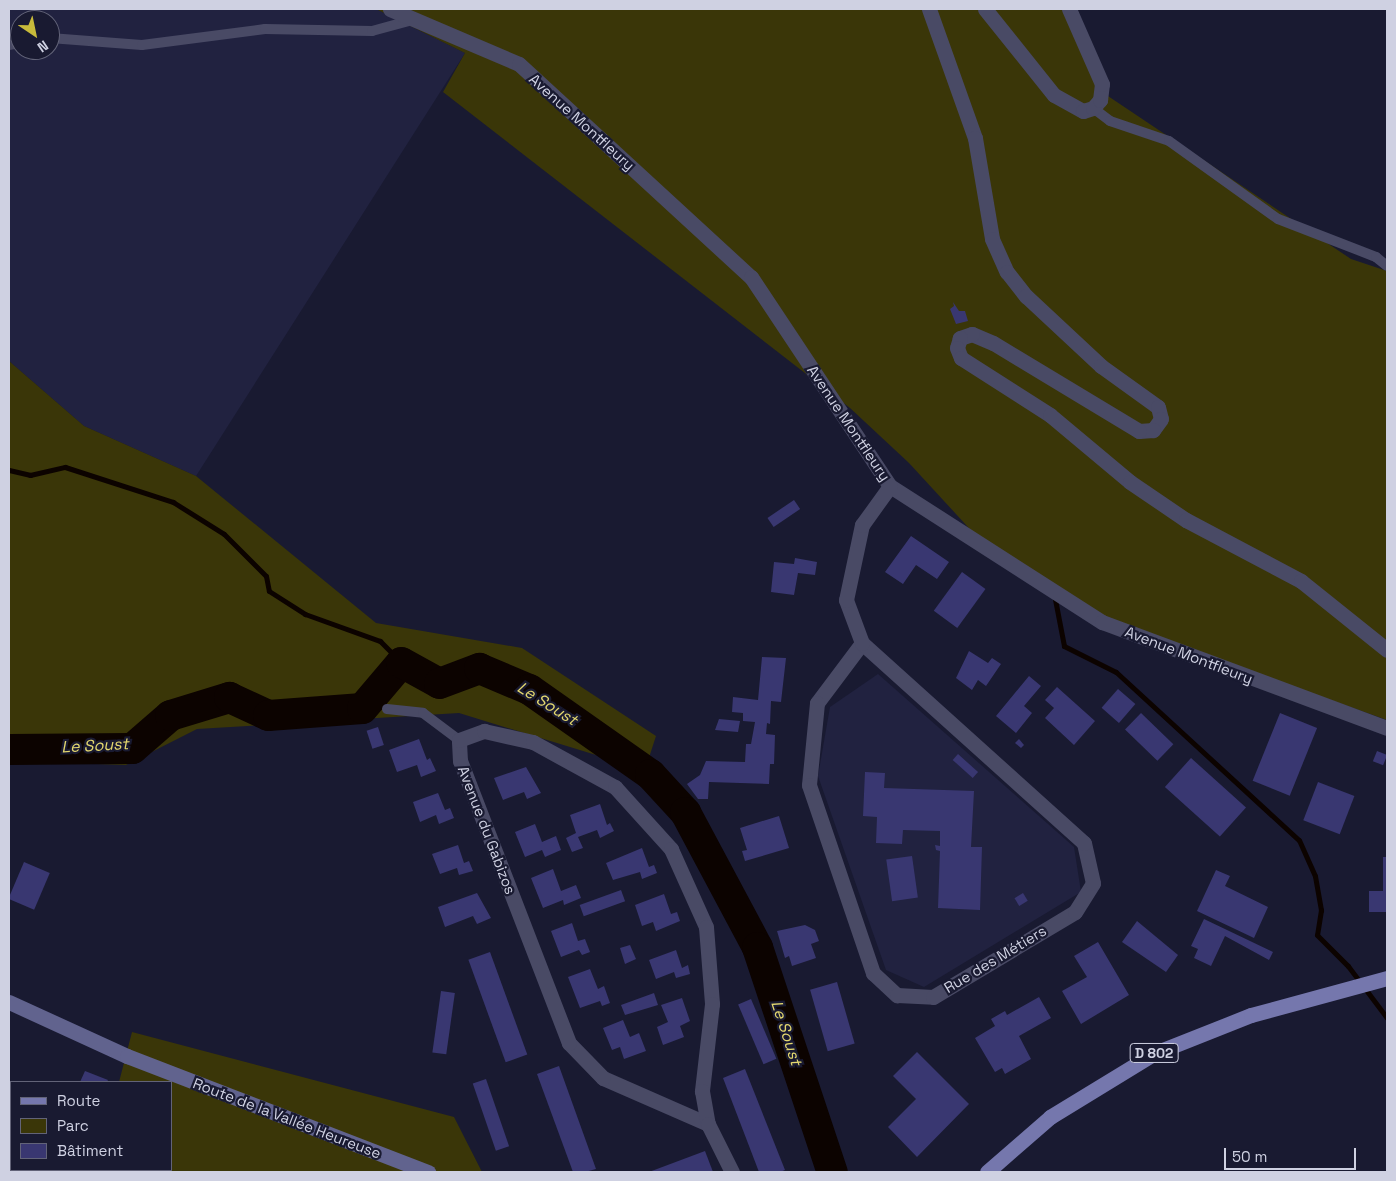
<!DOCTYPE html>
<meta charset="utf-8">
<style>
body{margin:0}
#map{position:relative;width:1396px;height:1181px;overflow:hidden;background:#191a31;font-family:"Space Grotesk",sans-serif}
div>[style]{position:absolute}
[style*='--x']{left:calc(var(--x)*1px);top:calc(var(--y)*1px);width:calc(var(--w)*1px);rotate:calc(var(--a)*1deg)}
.built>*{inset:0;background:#212240}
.green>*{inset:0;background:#3a3608}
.stream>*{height:5px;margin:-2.5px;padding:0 2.5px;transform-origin:2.5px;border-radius:2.5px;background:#0c0300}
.river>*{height:31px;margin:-15.5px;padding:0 15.5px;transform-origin:15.5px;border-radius:15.5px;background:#0c0300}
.building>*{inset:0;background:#393771;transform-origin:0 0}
.lane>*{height:10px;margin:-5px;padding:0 5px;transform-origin:5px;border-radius:5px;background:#494a65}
.street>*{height:15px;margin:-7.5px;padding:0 7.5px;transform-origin:7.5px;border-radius:7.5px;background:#494a65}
.secondary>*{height:15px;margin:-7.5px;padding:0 7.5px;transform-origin:7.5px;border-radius:7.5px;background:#61638e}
.primary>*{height:15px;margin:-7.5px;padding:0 7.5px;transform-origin:7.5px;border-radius:7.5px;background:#7577ad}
span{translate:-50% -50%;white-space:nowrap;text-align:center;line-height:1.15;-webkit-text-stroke:4.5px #191a31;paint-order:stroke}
.shield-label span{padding:1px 4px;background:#191a31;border:1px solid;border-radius:4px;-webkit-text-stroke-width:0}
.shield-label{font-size:14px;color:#cfd1e2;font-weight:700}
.street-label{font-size:15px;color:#cfd1e2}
.water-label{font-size:16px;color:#e4d86f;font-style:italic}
.frame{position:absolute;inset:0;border:10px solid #cfd1e2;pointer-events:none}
.legend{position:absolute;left:10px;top:1081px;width:162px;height:90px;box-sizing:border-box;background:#191a31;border:1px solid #626378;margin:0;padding:6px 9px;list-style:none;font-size:15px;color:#cfd1e2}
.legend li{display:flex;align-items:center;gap:10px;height:25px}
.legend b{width:25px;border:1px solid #626378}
.north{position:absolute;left:10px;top:10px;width:50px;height:50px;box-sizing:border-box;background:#191a31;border:1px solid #626378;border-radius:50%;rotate:146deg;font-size:14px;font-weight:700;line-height:20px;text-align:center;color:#cfd1e2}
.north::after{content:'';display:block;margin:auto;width:18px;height:22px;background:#c8bb3b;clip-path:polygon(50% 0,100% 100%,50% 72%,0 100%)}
.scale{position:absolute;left:1224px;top:1148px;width:132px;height:22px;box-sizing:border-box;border:2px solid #cfd1e2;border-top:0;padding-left:6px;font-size:15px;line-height:18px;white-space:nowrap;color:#cfd1e2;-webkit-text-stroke:4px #191a31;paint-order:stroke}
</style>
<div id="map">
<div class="built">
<div style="clip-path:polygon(evenodd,9px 9px,376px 9px,465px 53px,196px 476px,84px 426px,9px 361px,9px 9px,20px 20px,50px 20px,50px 50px,20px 50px,20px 20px)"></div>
<div style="clip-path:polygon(878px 674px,1074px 847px,1081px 892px,924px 987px,886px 970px,818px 776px,830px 707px)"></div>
</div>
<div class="green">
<div style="clip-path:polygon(376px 9px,1067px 9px,1105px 94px,1351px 259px,1387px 271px,1387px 720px,1100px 618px,990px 551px,909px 463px,850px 408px,443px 92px,465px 53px)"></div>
<div style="clip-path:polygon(9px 361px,84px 426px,196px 476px,376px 623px,522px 648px,656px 736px,645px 770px,459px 713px,197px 729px,126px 765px,9px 761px)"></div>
<div style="clip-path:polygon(132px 1032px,454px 1117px,482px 1172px,9px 1172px,9px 1109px,11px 1170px,171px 1170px,171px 1082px,119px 1082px)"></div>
</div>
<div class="stream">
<div style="--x:9;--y:470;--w:22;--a:13"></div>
<div style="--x:30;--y:475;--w:36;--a:-13"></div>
<div style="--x:65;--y:467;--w:114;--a:18"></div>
<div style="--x:173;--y:502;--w:60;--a:32.1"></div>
<div style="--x:224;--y:534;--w:59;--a:45"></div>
<div style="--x:266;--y:576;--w:15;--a:79"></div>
<div style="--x:269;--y:591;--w:43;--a:32.6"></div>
<div style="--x:305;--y:614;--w:80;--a:19.8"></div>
<div style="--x:380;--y:641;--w:30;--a:45"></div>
<div style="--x:1054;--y:594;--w:53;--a:79.1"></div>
<div style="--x:1064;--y:646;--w:58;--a:26.6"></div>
<div style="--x:1116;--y:672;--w:248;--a:42.6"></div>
<div style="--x:1299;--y:840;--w:39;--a:66"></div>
<div style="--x:1315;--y:876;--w:35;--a:80"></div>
<div style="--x:1321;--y:910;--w:25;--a:99"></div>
<div style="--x:1317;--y:935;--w:44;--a:45"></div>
<div style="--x:1348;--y:966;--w:65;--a:53.1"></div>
</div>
<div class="river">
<div style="--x:9;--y:749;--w:123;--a:-0.5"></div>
<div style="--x:132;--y:748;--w:50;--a:-41"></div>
<div style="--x:170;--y:715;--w:62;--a:-17"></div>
<div style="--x:229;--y:697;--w:43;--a:24.8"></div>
<div style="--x:268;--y:715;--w:94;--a:-4.3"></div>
<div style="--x:362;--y:708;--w:60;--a:-49.7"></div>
<div style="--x:401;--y:662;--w:43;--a:28.9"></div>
<div style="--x:439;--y:683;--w:43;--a:-20.6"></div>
<div style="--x:479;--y:668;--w:54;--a:22.8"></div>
<div style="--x:529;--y:689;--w:148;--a:35.1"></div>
<div style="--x:650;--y:774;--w:52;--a:47.4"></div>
<div style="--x:685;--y:812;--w:153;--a:61.9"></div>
<div style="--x:757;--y:947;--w:237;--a:71.6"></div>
</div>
<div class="building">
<div style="clip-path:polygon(953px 302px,959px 311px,965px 311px,968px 321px,956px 324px,950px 309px,954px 306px)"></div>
<div style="left:794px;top:500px;width:11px;height:32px;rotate:56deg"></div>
<div style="clip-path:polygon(911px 536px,949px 562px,937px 579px,916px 565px,903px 584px,885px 572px)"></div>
<div style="clip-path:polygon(795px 558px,817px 562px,815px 575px,798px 573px,794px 595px,771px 592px,774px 562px,794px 564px)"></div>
<div style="left:962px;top:572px;width:29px;height:48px;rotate:36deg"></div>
<div style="clip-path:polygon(969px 651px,988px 663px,992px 658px,1001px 664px,986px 686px,978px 680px,972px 690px,956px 678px)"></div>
<div style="clip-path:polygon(762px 657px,786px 658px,781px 702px,771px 701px,770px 724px,767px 723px,766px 734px,775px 735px,774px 764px,770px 764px,769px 784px,709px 782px,708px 799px,698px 799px,687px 784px,700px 775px,706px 761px,745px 762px,746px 744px,751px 744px,755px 722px,743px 721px,743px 713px,732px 712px,733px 697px,758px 700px)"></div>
<div style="clip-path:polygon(1029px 676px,1041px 686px,1024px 706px,1032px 713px,1016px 733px,996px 716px)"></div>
<div style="clip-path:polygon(1057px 687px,1095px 721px,1074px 745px,1045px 718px,1054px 708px,1045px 700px)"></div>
<div style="left:1118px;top:689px;width:23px;height:25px;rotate:41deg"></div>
<div style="left:1141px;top:713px;width:45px;height:23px;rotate:44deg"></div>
<div style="left:1280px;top:713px;width:40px;height:73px;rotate:22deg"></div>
<div style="clip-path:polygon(719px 719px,740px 721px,738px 732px,715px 730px)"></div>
<div style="left:378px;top:727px;width:19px;height:12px;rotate:72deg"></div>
<div style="clip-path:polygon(419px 739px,427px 760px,430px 758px,436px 771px,421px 777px,417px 765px,397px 772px,389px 750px)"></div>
<div style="clip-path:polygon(1019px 739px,1024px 745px,1021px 748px,1015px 743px)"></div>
<div style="left:1377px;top:751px;width:11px;height:11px;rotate:22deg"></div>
<div style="left:958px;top:754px;width:27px;height:8px;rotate:42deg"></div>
<div style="left:1191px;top:758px;width:74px;height:39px;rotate:42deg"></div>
<div style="clip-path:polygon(526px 767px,541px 793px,527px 799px,524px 792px,503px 800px,494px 778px)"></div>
<div style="clip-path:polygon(865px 772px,885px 773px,884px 788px,974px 791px,971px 847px,982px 847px,980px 910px,938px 908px,940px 851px,936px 850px,935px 845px,940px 846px,940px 831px,903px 830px,902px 844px,876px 843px,877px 817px,863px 816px)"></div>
<div style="left:1318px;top:782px;width:39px;height:41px;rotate:21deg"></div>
<div style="clip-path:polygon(438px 793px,445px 810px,450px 808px,454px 818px,439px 824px,436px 815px,420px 822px,413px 802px)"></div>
<div style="clip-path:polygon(600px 804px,607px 825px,610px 823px,614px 831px,600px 838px,597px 830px,578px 837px,583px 848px,572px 852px,566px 838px,576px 833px,570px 815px)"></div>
<div style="clip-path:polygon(779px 816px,789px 848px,745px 861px,742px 851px,747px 850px,740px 828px)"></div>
<div style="clip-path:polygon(535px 824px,542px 842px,556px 836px,561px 850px,545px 857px,542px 850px,525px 857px,515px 832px)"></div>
<div style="clip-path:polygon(458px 845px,464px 863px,469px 861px,473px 871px,459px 875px,457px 868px,440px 874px,432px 854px)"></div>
<div style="clip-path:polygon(642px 848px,649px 867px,654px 865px,657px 873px,642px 879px,640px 872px,613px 880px,606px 863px)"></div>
<div style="left:912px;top:856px;width:42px;height:26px;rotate:82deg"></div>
<div style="clip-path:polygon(1383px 857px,1387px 857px,1387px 912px,1369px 912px,1369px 891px,1383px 891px)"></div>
<div style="left:24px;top:862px;width:28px;height:40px;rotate:23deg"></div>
<div style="clip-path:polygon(553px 869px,561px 891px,576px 885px,581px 898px,564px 905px,563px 900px,543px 908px,531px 878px)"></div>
<div style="clip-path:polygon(1216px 870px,1230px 876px,1225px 886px,1268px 907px,1254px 938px,1197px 911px)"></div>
<div style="left:621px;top:890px;width:12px;height:44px;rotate:70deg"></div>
<div style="clip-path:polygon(477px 893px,491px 918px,477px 924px,473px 916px,445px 927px,438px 907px)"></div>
<div style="left:1023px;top:893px;width:9px;height:10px;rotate:58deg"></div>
<div style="clip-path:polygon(664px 894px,671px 914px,677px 912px,680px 921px,656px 931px,653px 922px,642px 926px,635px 905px)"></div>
<div style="clip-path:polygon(1204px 919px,1273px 952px,1269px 960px,1225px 936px,1211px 966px,1194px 958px,1198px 949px,1191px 946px)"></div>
<div style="clip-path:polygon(1137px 921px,1178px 955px,1166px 972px,1122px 942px)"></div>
<div style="clip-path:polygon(572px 923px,578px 941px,585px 939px,590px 952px,582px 955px,579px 950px,561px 957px,551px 931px)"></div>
<div style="clip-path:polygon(805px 925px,815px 930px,819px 941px,811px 944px,816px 958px,792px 966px,789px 956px,785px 958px,777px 931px)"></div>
<div style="clip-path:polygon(1098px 942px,1129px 995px,1081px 1024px,1062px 991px,1087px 977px,1074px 956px)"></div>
<div style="clip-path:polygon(630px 945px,636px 959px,625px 964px,620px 948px)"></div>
<div style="clip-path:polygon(676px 950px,682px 968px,688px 965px,690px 974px,676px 978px,674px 972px,656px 979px,649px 960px)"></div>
<div style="left:490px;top:952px;width:109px;height:23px;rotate:70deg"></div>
<div style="clip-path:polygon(590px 969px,598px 989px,604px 986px,610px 1003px,602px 1006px,600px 1001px,580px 1008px,568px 977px)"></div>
<div style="left:837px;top:982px;width:64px;height:28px;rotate:74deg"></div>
<div style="left:441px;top:991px;width:14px;height:62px;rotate:8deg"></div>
<div style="clip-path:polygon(654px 993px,658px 1005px,625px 1015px,621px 1005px)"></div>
<div style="clip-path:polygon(1039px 997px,1051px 1018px,1019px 1036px,1031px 1059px,1005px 1074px,1002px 1068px,995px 1072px,975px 1038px,995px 1026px,991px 1019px,1005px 1011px,1007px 1015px)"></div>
<div style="clip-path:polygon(682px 998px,690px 1021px,680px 1026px,684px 1037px,663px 1045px,657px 1027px,668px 1022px,661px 1005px)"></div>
<div style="left:751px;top:999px;width:65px;height:14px;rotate:67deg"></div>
<div style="clip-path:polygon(623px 1020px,630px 1037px,639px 1033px,646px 1051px,624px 1059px,620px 1047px,612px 1050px,603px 1028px)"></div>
<div style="clip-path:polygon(917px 1052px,969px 1104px,917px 1157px,888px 1127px,916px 1099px,893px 1076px)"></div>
<div style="clip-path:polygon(559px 1066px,596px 1169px,585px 1172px,573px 1172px,537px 1074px)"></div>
<div style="clip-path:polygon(745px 1069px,785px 1170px,780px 1172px,759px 1172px,723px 1078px)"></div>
<div style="clip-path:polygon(85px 1071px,108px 1080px,107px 1082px,80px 1082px)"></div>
<div style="left:486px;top:1079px;width:71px;height:14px;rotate:71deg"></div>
<div style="clip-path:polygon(705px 1151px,713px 1172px,649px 1172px)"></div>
</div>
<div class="lane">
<div style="--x:50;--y:38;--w:92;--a:4.4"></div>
<div style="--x:142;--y:45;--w:124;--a:-7.4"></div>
<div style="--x:265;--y:29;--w:107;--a:1.1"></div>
<div style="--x:372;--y:31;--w:46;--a:-15.3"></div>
<div style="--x:9;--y:45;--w:11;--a:-10"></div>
<div style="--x:1093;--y:108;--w:21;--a:37"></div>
<div style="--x:1110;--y:121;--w:62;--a:18.7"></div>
<div style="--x:1169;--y:141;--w:134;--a:35.6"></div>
<div style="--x:1278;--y:219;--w:105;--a:21.2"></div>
<div style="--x:1376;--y:257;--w:14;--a:39"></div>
<div style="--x:387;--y:709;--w:36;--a:6"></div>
<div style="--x:423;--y:713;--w:45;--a:36.9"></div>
</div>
<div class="street">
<div style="--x:390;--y:9;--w:140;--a:23.1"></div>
<div style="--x:519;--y:64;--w:315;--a:42.6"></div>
<div style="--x:751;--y:277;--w:251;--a:56.4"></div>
<div style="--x:890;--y:486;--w:252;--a:32.7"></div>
<div style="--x:1102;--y:622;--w:304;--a:20.4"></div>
<div style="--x:929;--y:9;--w:137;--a:70.4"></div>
<div style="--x:975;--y:138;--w:102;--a:80.4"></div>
<div style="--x:992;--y:239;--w:36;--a:66"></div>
<div style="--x:1007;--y:272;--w:31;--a:52"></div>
<div style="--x:1026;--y:296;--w:103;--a:43"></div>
<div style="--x:1101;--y:366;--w:70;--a:35.7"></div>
<div style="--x:1158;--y:407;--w:12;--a:76"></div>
<div style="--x:1161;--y:419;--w:14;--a:126"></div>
<div style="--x:1153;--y:430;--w:14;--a:176"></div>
<div style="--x:1139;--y:431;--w:170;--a:-148.9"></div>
<div style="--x:993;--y:343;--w:23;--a:-157"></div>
<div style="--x:972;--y:334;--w:13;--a:162"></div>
<div style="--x:960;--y:338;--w:10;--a:107"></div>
<div style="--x:957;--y:348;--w:11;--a:68"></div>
<div style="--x:961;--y:358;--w:106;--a:32.6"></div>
<div style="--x:1050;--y:415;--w:104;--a:39.9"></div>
<div style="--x:1130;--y:482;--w:68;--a:34.2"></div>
<div style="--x:1186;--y:520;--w:130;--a:27.9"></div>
<div style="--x:1301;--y:581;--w:110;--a:38.7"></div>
<div style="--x:985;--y:9;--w:110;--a:51.3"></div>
<div style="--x:1054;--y:95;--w:33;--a:29"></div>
<div style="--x:1083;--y:111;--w:10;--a:-17"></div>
<div style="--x:1093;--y:108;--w:11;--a:-49"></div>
<div style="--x:1100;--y:100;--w:16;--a:-83"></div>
<div style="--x:1102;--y:84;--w:82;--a:-113.7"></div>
<div style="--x:862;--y:643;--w:75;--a:126.9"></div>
<div style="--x:817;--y:703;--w:82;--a:95.6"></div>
<div style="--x:809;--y:785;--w:199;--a:71.2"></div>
<div style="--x:873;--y:973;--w:33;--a:43"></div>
<div style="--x:897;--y:995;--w:36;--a:3"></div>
<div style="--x:933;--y:997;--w:165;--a:-30.9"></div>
<div style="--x:1075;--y:912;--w:34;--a:-58"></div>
<div style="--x:1093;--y:883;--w:41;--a:-102.7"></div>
<div style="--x:1084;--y:843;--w:299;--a:-138"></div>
<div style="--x:862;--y:643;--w:46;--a:-110.4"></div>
<div style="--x:846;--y:600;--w:77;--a:-78"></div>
<div style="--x:862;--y:525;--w:48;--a:-54.3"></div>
<div style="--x:708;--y:1124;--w:115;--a:-156.3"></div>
<div style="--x:603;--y:1078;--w:49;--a:-134.2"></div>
<div style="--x:569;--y:1043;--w:302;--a:-111.1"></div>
<div style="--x:460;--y:761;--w:21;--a:-93"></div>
<div style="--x:459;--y:740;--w:27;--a:-20"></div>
<div style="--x:484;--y:731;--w:50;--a:12.7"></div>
<div style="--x:533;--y:742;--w:94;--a:28.8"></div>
<div style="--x:615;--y:787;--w:84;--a:47.9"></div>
<div style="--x:671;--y:849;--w:85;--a:65.8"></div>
<div style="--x:706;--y:927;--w:77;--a:85.5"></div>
<div style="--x:712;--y:1004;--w:88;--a:96.6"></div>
<div style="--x:702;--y:1091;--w:34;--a:80"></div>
<div style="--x:708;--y:1124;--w:54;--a:63.4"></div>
</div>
<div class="secondary">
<div style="--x:9;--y:1002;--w:130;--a:24.6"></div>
<div style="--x:127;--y:1056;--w:323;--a:21.1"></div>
</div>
<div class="primary">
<div style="--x:987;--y:1172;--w:84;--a:-41.1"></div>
<div style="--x:1050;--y:1117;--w:123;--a:-31.4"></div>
<div style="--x:1155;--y:1053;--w:103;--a:-21.6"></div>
<div style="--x:1251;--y:1015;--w:141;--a:-15.2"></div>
</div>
<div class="shield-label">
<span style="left:1154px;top:1053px">D 802</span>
</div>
<div class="street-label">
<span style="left:582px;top:122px;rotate:42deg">Avenue Montfleury</span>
<span style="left:849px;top:423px;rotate:56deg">Avenue Montfleury</span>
<span style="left:1189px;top:655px;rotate:21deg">Avenue Montfleury</span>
<span style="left:487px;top:830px;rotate:69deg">Avenue du Gabizos</span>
<span style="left:995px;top:959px;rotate:-31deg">Rue des Métiers</span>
<span style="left:287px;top:1118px;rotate:21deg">Route de la Vallée Heureuse</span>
</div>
<div class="water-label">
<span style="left:547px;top:704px;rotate:32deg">Le Soust</span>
<span style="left:95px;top:746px;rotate:-3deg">Le Soust</span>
<span style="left:786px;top:1033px;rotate:72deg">Le Soust</span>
</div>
<div class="frame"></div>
<ul class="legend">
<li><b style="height:6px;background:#7577ad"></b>Route</li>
<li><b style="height:14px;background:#3a3608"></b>Parc</li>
<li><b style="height:14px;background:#393771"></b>Bâtiment</li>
</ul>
<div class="north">N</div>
<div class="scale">50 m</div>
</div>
